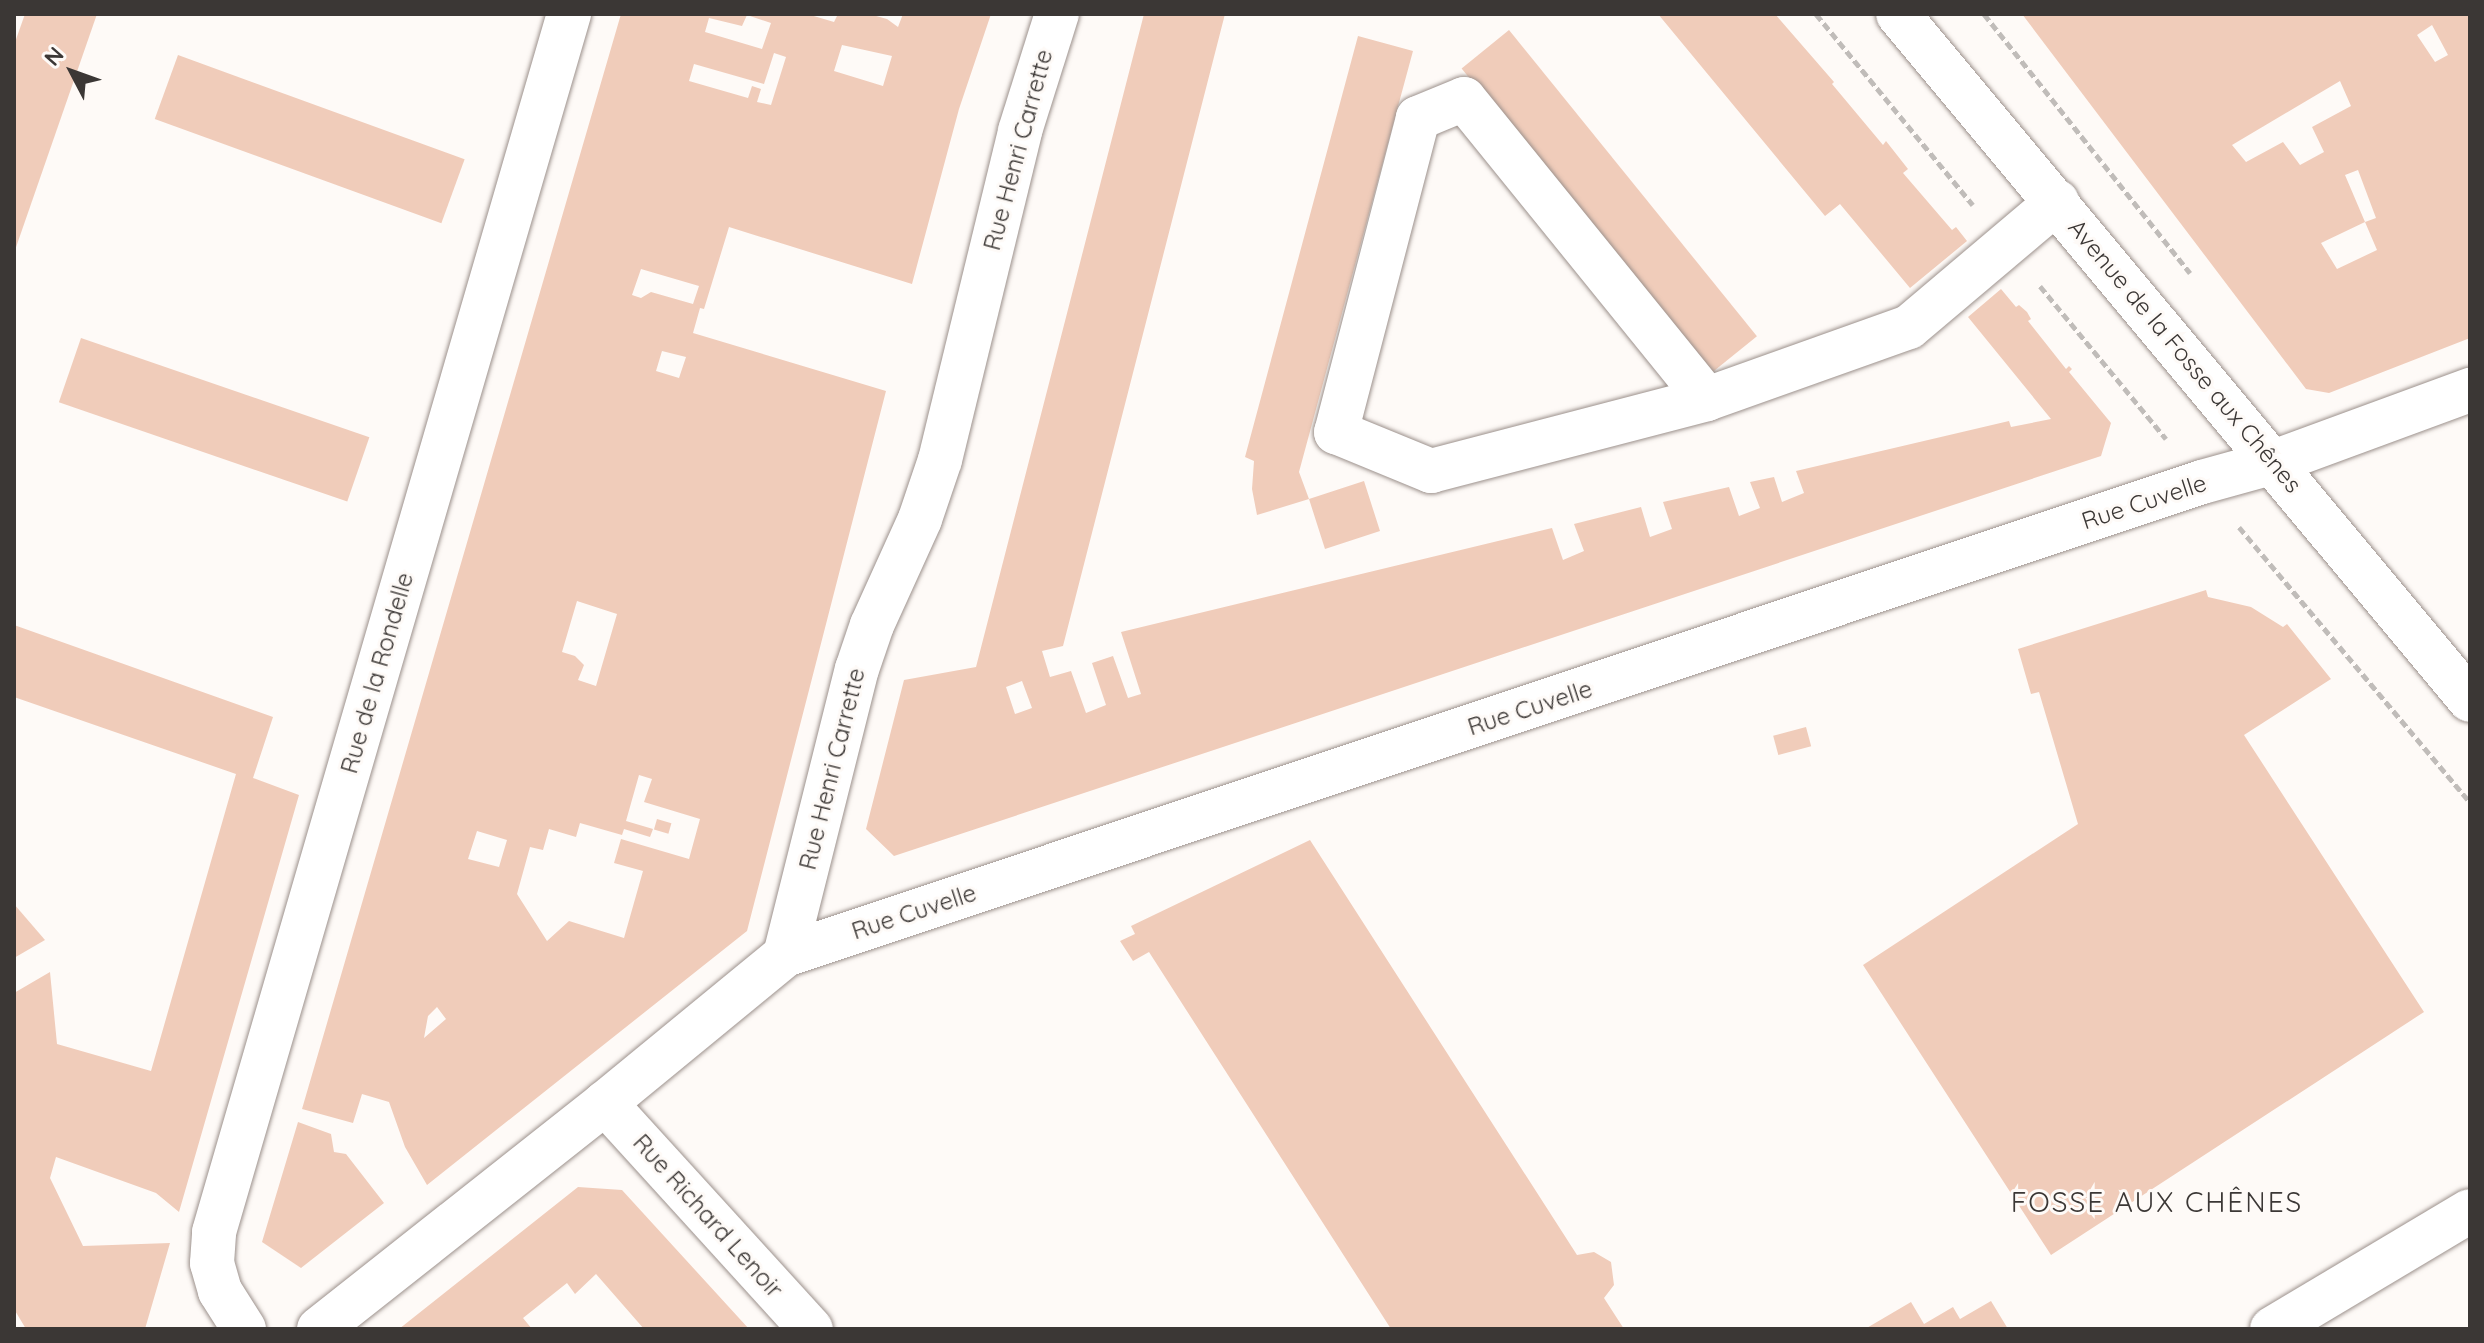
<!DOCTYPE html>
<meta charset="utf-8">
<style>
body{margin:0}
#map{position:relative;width:2484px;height:1343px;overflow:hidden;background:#fefaf7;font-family:Quicksand,sans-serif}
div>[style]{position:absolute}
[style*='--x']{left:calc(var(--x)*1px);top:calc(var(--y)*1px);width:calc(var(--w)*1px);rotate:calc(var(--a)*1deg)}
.building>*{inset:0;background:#f0ccba;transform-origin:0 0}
.path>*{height:5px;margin-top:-2.5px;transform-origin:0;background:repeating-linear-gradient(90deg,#c0bcb9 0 8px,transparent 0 12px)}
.roads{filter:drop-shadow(0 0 2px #9c918c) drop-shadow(0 0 2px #9c918c)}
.minor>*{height:44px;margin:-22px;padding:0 22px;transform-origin:22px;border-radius:22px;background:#fff}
span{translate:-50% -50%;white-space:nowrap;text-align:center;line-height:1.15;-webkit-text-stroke:6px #fefaf7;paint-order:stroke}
.street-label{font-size:24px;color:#3b3735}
.quarter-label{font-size:28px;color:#3b3735;letter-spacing:2px}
.frame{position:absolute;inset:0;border:16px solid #3b3735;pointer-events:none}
.north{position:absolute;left:32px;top:32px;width:80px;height:80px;-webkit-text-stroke:6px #fefaf7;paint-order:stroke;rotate:311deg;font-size:22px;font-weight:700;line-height:32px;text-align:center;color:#3b3735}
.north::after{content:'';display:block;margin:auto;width:28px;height:36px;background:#3b3735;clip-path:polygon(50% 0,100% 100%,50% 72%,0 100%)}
</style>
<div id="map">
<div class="building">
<div style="clip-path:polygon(25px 14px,97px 14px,14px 253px,14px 45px)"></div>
<div style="clip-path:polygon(evenodd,621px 14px,807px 14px,834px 22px,838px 14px,869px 14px,887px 19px,898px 27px,903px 14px,991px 14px,959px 109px,912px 284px,729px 227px,704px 309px,700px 308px,693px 333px,886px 391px,747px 931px,427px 1185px,405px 1147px,389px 1102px,362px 1094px,353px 1123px,302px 1109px,621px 14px,747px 15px,771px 23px,762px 49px,705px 32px,709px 18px,742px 26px,747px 15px,621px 14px,842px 45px,892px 56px,883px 86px,834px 71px,842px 45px,621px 14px,774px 53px,786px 57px,771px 105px,757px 102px,761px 89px,752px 86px,748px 98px,689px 81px,694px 64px,764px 84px,774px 53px,621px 14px,641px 269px,699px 286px,693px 304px,651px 292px,641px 298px,632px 295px,641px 269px,621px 14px,662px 351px,686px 357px,679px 378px,656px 371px,662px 351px,621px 14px,577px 601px,617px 614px,596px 686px,578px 680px,584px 665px,575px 656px,562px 652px,577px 601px,621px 14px,639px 775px,652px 779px,644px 802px,700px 819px,689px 859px,621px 839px,614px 863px,643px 871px,624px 938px,569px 921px,547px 941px,517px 894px,530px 847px,543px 850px,549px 829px,576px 837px,580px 823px,622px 835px,624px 829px,650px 837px,653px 829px,626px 821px,639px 775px,621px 14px,477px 831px,507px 840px,499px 867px,468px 859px,477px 831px,621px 14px,437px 1007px,446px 1019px,424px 1038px,428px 1016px,437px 1007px)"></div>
<div style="clip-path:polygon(evenodd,1144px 14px,1225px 14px,1063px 646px,1042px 651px,1050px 677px,1071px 671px,1086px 713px,1106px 705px,1092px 663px,1113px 656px,1128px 698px,1141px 694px,1121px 632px,1552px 528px,1563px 560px,1584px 551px,1574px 524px,1641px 507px,1650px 537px,1672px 529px,1663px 502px,1729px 487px,1739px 516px,1760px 508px,1750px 482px,1774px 477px,1782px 502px,1804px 493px,1796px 471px,2009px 421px,2011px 427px,2051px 419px,1968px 317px,2001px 289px,2016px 307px,2019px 305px,2027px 312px,2031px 319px,2028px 321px,2066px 369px,2069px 366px,2072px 369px,2069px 372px,2111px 423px,2101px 456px,894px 856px,866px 829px,904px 680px,976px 667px,1144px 14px,1022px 681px,1032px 708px,1015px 714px,1006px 687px,1022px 681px)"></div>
<div style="clip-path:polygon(1658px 14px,1775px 14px,1834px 82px,1832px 84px,1883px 145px,1886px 141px,1908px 169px,1903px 173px,1952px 230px,1956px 227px,1967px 241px,1910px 288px,1840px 204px,1825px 216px)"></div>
<div style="clip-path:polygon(evenodd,2022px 14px,2470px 14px,2470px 338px,2329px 393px,2306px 389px,2022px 14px,2432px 25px,2448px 55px,2435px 62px,2417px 35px,2432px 25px,2022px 14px,2340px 81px,2351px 106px,2312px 127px,2324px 152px,2300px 165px,2283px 142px,2246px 162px,2232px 145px,2340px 81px,2022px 14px,2358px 170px,2376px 218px,2365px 222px,2377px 250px,2337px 269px,2321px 243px,2365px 222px,2345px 175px,2358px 170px)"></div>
<div style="left:1509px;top:30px;width:394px;height:61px;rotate:51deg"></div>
<div style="clip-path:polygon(1358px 36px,1413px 51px,1299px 472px,1309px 499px,1364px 481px,1380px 531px,1325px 549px,1309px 499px,1257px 515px,1252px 489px,1254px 461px,1245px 457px)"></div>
<div style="left:178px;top:55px;width:305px;height:68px;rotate:20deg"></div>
<div style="left:81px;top:338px;width:305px;height:68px;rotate:19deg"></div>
<div style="clip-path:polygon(2206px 590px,2208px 597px,2251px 607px,2283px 627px,2287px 624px,2331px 679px,2244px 735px,2424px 1012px,2051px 1255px,1863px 965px,2078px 824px,2039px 692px,2031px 694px,2018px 649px)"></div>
<div style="clip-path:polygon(14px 625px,273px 717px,253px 778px,299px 795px,179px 1212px,156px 1193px,56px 1157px,50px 1178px,83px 1246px,170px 1243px,145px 1329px,26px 1329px,14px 1309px,14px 993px,50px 972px,57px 1044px,151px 1071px,236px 774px,14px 697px)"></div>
<div style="left:1806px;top:727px;width:20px;height:34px;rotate:75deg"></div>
<div style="left:657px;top:819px;width:15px;height:11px;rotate:16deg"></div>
<div style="clip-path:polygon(1310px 840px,1577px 1255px,1594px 1252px,1611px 1262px,1614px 1285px,1604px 1298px,1624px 1329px,1391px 1329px,1149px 952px,1133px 961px,1120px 941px,1135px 934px,1131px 926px)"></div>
<div style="clip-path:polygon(14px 904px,45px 940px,14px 958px)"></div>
<div style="clip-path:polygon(298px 1122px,331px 1134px,334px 1152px,346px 1154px,384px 1203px,301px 1268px,262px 1242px)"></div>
<div style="clip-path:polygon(578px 1187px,622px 1190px,749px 1329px,644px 1329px,596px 1274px,575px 1294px,567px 1283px,523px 1318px,532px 1329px,399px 1329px)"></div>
<div style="clip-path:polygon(1991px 1301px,2008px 1329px,1865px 1329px,1911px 1302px,1924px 1324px,1953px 1307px,1960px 1319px)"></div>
</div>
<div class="path">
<div style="--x:1816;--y:14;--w:247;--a:50.6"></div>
<div style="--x:1984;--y:14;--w:331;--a:51.5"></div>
<div style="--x:2040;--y:286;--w:198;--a:50.5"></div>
<div style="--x:2239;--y:527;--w:359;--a:50"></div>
</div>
<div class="roads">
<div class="minor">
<div style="--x:1898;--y:14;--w:893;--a:50.18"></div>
<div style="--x:1707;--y:399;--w:386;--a:-129"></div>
<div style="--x:1464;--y:99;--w:50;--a:157.6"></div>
<div style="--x:1418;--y:118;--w:325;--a:104.6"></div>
<div style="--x:1336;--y:432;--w:103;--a:22.3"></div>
<div style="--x:1431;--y:471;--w:285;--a:-14.6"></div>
<div style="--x:1707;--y:399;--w:214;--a:-19.6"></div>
<div style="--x:1909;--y:327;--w:194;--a:-40.2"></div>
<div style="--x:785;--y:955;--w:1494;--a:-18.46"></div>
<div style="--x:2202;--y:482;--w:75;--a:-15.5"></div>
<div style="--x:2274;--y:462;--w:209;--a:-20.2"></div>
<div style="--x:605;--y:1103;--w:306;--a:47.7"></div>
<div style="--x:244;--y:1329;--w:45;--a:-122.3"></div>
<div style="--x:220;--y:1291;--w:29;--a:-106"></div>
<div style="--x:212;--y:1263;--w:31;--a:-86"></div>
<div style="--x:214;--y:1232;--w:1269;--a:-73.75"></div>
<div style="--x:319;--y:1329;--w:365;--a:-38.3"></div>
<div style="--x:605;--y:1103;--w:233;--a:-39.4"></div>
<div style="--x:785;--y:955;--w:295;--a:-75.9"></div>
<div style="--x:857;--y:669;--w:46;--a:-71.2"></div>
<div style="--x:872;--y:625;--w:116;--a:-65.6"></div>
<div style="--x:920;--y:519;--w:62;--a:-71.3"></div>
<div style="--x:940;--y:460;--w:339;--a:-76.3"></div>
<div style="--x:1020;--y:131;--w:123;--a:-72.5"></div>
<div style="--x:2272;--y:1329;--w:230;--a:-30.8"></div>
</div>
</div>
<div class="street-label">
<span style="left:1018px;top:150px;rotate:-75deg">Rue Henri Carrette</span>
<span style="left:2185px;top:356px;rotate:50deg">Avenue de la Fosse aux Chênes</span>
<span style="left:2144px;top:502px;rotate:-18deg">Rue Cuvelle</span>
<span style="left:377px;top:673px;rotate:-74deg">Rue de la Rondelle</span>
<span style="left:1530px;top:708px;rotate:-18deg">Rue Cuvelle</span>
<span style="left:832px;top:769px;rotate:-76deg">Rue Henri Carrette</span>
<span style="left:914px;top:912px;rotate:-18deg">Rue Cuvelle</span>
<span style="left:708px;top:1216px;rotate:48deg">Rue Richard Lenoir</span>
</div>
<div class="quarter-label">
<span style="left:2157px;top:1202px">FOSSE AUX CHÊNES</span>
</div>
<div class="frame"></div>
<div class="north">N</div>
</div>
